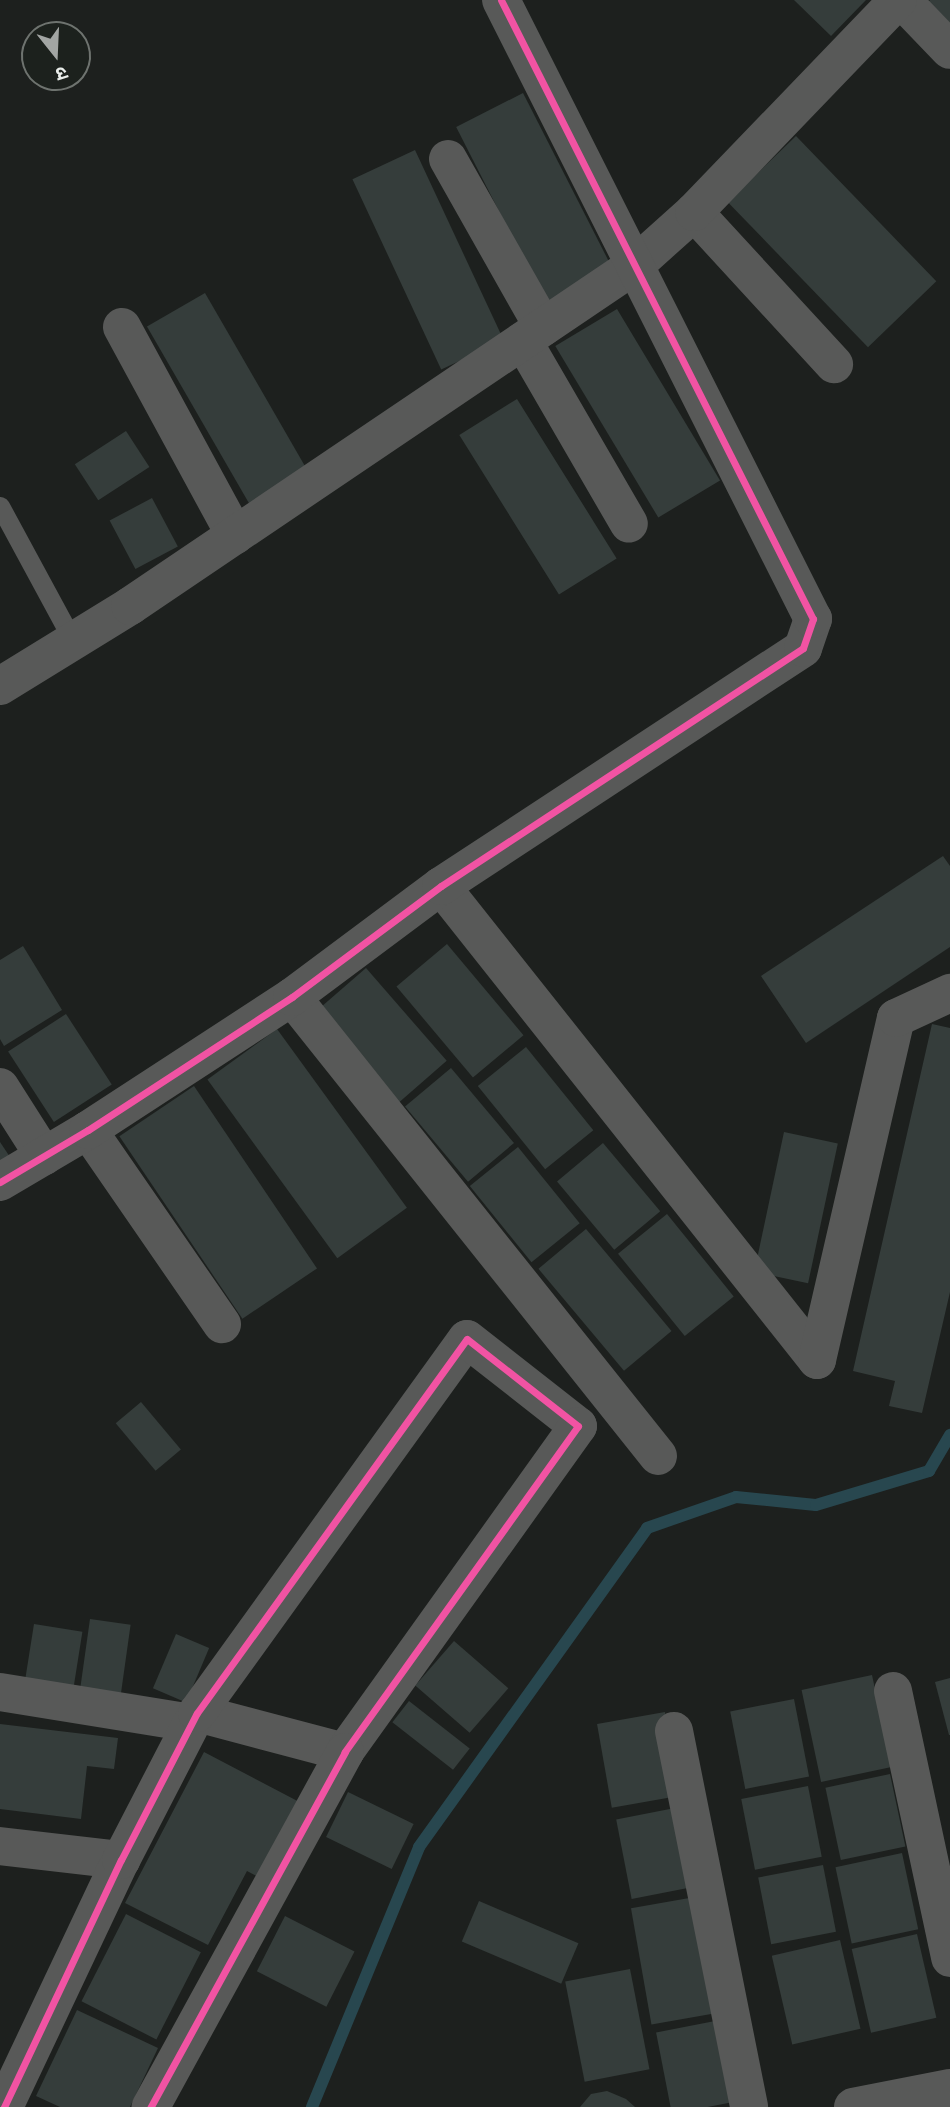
<!DOCTYPE html>
<meta charset="utf-8">
<style>
body{margin:0}
#map{position:relative;width:950px;height:2107px;overflow:hidden;background:#1d201e;font-family:Merriweather,"Noto Sans Devanagari",serif}
div>[style]{position:absolute}
[style*='--x']{left:calc(var(--x)*1px);top:calc(var(--y)*1px);width:calc(var(--w)*1px);rotate:calc(var(--a)*1deg)}
.stream>*{height:12px;margin:-6px;padding:0 6px;transform-origin:6px;border-radius:6px;background:#28474f}
.building>*{inset:0;background:#353d3b;transform-origin:0 0}
.lane>*{height:19px;margin:-9.5px;padding:0 9.5px;transform-origin:9.5px;border-radius:9.5px;background:#585958}
.street>*{height:38px;margin:-19px;padding:0 19px;transform-origin:19px;border-radius:19px;background:#585958}
.cycleway>*{height:7px;margin:-3.5px;padding:0 3.5px;transform-origin:3.5px;border-radius:3.5px;background:#f153a3}
span{translate:-50% -50%;white-space:nowrap;text-align:center;line-height:1.15;-webkit-text-stroke:5px #1c211d;paint-order:stroke}
.north{position:absolute;left:21px;top:21px;width:70px;height:70px;box-sizing:border-box;background:#1c211d;border:2px solid #6e736f;border-radius:50%;rotate:162deg;font-size:19px;font-weight:700;line-height:28px;text-align:center;color:#e9edea}
.north::after{content:'';display:block;margin:auto;width:24px;height:32px;background:#a2a5a3;clip-path:polygon(50% 0,100% 100%,50% 72%,0 100%)}
</style>
<div id="map">
<div class="stream">
<div style="--x:312;--y:2107;--w:281;--a:-67.6"></div>
<div style="--x:419;--y:1847;--w:392;--a:-54.4"></div>
<div style="--x:647;--y:1528;--w:94;--a:-19.2"></div>
<div style="--x:736;--y:1497;--w:80;--a:5.7"></div>
<div style="--x:816;--y:1505;--w:118;--a:-16.7"></div>
<div style="--x:929;--y:1471;--w:42;--a:-59.7"></div>
</div>
<div class="building">
<div style="clip-path:polygon(794px 0,866px 0,831px 36px)"></div>
<div style="clip-path:polygon(930px 0,950px 0,950px 26px,927px 3px)"></div>
<div style="left:523px;top:93px;width:199px;height:75px;rotate:63deg"></div>
<div style="left:796px;top:136px;width:202px;height:95px;rotate:46deg"></div>
<div style="left:415px;top:150px;width:210px;height:69px;rotate:65deg"></div>
<div style="left:205px;top:293px;width:211px;height:67px;rotate:60deg"></div>
<div style="left:617px;top:309px;width:200px;height:72px;rotate:59deg"></div>
<div style="left:517px;top:399px;width:188px;height:68px;rotate:58deg"></div>
<div style="left:126px;top:431px;width:43px;height:61px;rotate:57deg"></div>
<div style="left:152px;top:498px;width:55px;height:48px;rotate:62deg"></div>
<div style="clip-path:polygon(943px 856px,950px 866px,950px 947px,806px 1043px,761px 976px)"></div>
<div style="left:447px;top:944px;width:119px;height:66px;rotate:50deg"></div>
<div style="clip-path:polygon(23px 946px,62px 1010px,4px 1046px,0 1039px,0 960px)"></div>
<div style="left:366px;top:968px;width:123px;height:63px;rotate:49deg"></div>
<div style="left:66px;top:1014px;width:84px;height:69px;rotate:57deg"></div>
<div style="clip-path:polygon(932px 1024px,950px 1028px,950px 1292px,922px 1413px,889px 1406px,895px 1381px,853px 1371px)"></div>
<div style="left:277px;top:1029px;width:221px;height:86px;rotate:54deg"></div>
<div style="left:526px;top:1047px;width:107px;height:62px;rotate:51deg"></div>
<div style="left:451px;top:1068px;width:98px;height:60px;rotate:50deg"></div>
<div style="left:194px;top:1086px;width:220px;height:90px;rotate:56deg"></div>
<div style="left:784px;top:1132px;width:55px;height:143px;rotate:12deg"></div>
<div style="clip-path:polygon(0 1142px,14px 1163px,0 1172px)"></div>
<div style="left:603px;top:1143px;width:89px;height:60px;rotate:50deg"></div>
<div style="left:518px;top:1147px;width:98px;height:62px;rotate:51deg"></div>
<div style="left:667px;top:1214px;width:106px;height:63px;rotate:51deg"></div>
<div style="left:586px;top:1229px;width:133px;height:62px;rotate:50deg"></div>
<div style="left:141px;top:1402px;width:62px;height:33px;rotate:50deg"></div>
<div style="left:90px;top:1619px;width:41px;height:69px;rotate:8deg"></div>
<div style="left:34px;top:1624px;width:49px;height:58px;rotate:9deg"></div>
<div style="left:176px;top:1634px;width:36px;height:59px;rotate:23deg"></div>
<div style="left:454px;top:1641px;width:72px;height:59px;rotate:41deg"></div>
<div style="left:872px;top:1675px;width:94px;height:72px;rotate:78deg"></div>
<div style="clip-path:polygon(950px 1678px,950px 1735px,949px 1735px,935px 1682px)"></div>
<div style="left:794px;top:1699px;width:79px;height:65px;rotate:79deg"></div>
<div style="left:409px;top:1701px;width:77px;height:27px;rotate:38deg"></div>
<div style="left:665px;top:1712px;width:85px;height:69px;rotate:80deg"></div>
<div style="clip-path:polygon(0 1724px,118px 1738px,114px 1769px,87px 1766px,81px 1819px,0 1809px)"></div>
<div style="clip-path:polygon(204px 1752px,307px 1806px,268px 1882px,247px 1871px,208px 1945px,125px 1903px)"></div>
<div style="left:890px;top:1774px;width:74px;height:66px;rotate:78deg"></div>
<div style="left:808px;top:1786px;width:72px;height:68px;rotate:79deg"></div>
<div style="left:348px;top:1792px;width:73px;height:50px;rotate:26deg"></div>
<div style="left:680px;top:1807px;width:81px;height:65px;rotate:79deg"></div>
<div style="left:902px;top:1853px;width:78px;height:68px;rotate:78deg"></div>
<div style="left:823px;top:1865px;width:68px;height:66px;rotate:79deg"></div>
<div style="left:695px;top:1897px;width:118px;height:65px;rotate:80deg"></div>
<div style="left:479px;top:1901px;width:108px;height:44px;rotate:23deg"></div>
<div style="left:126px;top:1914px;width:84px;height:98px;rotate:27deg"></div>
<div style="left:285px;top:1916px;width:78px;height:62px;rotate:27deg"></div>
<div style="left:917px;top:1934px;width:86px;height:67px;rotate:77deg"></div>
<div style="left:840px;top:1940px;width:91px;height:70px;rotate:77deg"></div>
<div style="left:630px;top:1969px;width:102px;height:66px;rotate:79deg"></div>
<div style="clip-path:polygon(77px 2010px,158px 2048px,130px 2107px,60px 2107px,36px 2096px)"></div>
<div style="left:715px;top:2021px;width:83px;height:60px;rotate:79deg"></div>
<div style="clip-path:polygon(607px 2091px,626px 2099px,635px 2107px,580px 2107px,591px 2094px)"></div>
</div>
<div class="lane">
<div style="--x:0;--y:506;--w:153;--a:61.6"></div>
</div>
<div class="street">
<div style="--x:902;--y:0;--w:69;--a:46.2"></div>
<div style="--x:448;--y:159;--w:193;--a:60.5"></div>
<div style="--x:694;--y:212;--w:207;--a:47.4"></div>
<div style="--x:122;--y:327;--w:237;--a:61.5"></div>
<div style="--x:523;--y:341;--w:211;--a:59.9"></div>
<div style="--x:0;--y:686;--w:153;--a:-31.6"></div>
<div style="--x:130;--y:606;--w:609;--a:-34.03"></div>
<div style="--x:635;--y:265;--w:79;--a:-41.9"></div>
<div style="--x:694;--y:212;--w:294;--a:-46.1"></div>
<div style="--x:441;--y:886;--w:605;--a:51.58"></div>
<div style="--x:817;--y:1360;--w:351;--a:-77"></div>
<div style="--x:896;--y:1018;--w:60;--a:-24.8"></div>
<div style="--x:292;--y:997;--w:587;--a:51.43"></div>
<div style="--x:0;--y:1087;--w:82;--a:57.5"></div>
<div style="--x:88;--y:1130;--w:236;--a:55.4"></div>
<div style="--x:0;--y:1182;--w:102;--a:-30.6"></div>
<div style="--x:88;--y:1130;--w:244;--a:-33.1"></div>
<div style="--x:292;--y:997;--w:186;--a:-36.7"></div>
<div style="--x:441;--y:886;--w:433;--a:-33.3"></div>
<div style="--x:803;--y:648;--w:31;--a:-71"></div>
<div style="--x:813;--y:619;--w:693;--a:-116.75"></div>
<div style="--x:893;--y:1691;--w:273;--a:77.9"></div>
<div style="--x:0;--y:1692;--w:194;--a:9.2"></div>
<div style="--x:197;--y:1713;--w:153;--a:14.8"></div>
<div style="--x:674;--y:1731;--w:383;--a:78.7"></div>
<div style="--x:0;--y:1846;--w:122;--a:6.6"></div>
<div style="--x:4;--y:2107;--w:273;--a:-64.7"></div>
<div style="--x:121;--y:1860;--w:165;--a:-62.7"></div>
<div style="--x:197;--y:1713;--w:461;--a:-54.2"></div>
<div style="--x:467;--y:1339;--w:141;--a:38.1"></div>
<div style="--x:578;--y:1426;--w:401;--a:125.6"></div>
<div style="--x:345;--y:1752;--w:405;--a:118.7"></div>
<div style="--x:853;--y:2107;--w:99;--a:-11.1"></div>
</div>
<div class="cycleway">
<div style="--x:0;--y:1182;--w:102;--a:-30.6"></div>
<div style="--x:88;--y:1130;--w:244;--a:-33.1"></div>
<div style="--x:292;--y:997;--w:186;--a:-36.7"></div>
<div style="--x:441;--y:886;--w:433;--a:-33.3"></div>
<div style="--x:803;--y:648;--w:31;--a:-71"></div>
<div style="--x:813;--y:619;--w:693;--a:-116.75"></div>
<div style="--x:4;--y:2107;--w:273;--a:-64.7"></div>
<div style="--x:121;--y:1860;--w:165;--a:-62.7"></div>
<div style="--x:197;--y:1713;--w:461;--a:-54.2"></div>
<div style="--x:467;--y:1339;--w:141;--a:38.1"></div>
<div style="--x:578;--y:1426;--w:401;--a:125.6"></div>
<div style="--x:345;--y:1752;--w:405;--a:118.7"></div>
</div>
<div class="north">उ</div>
</div>
